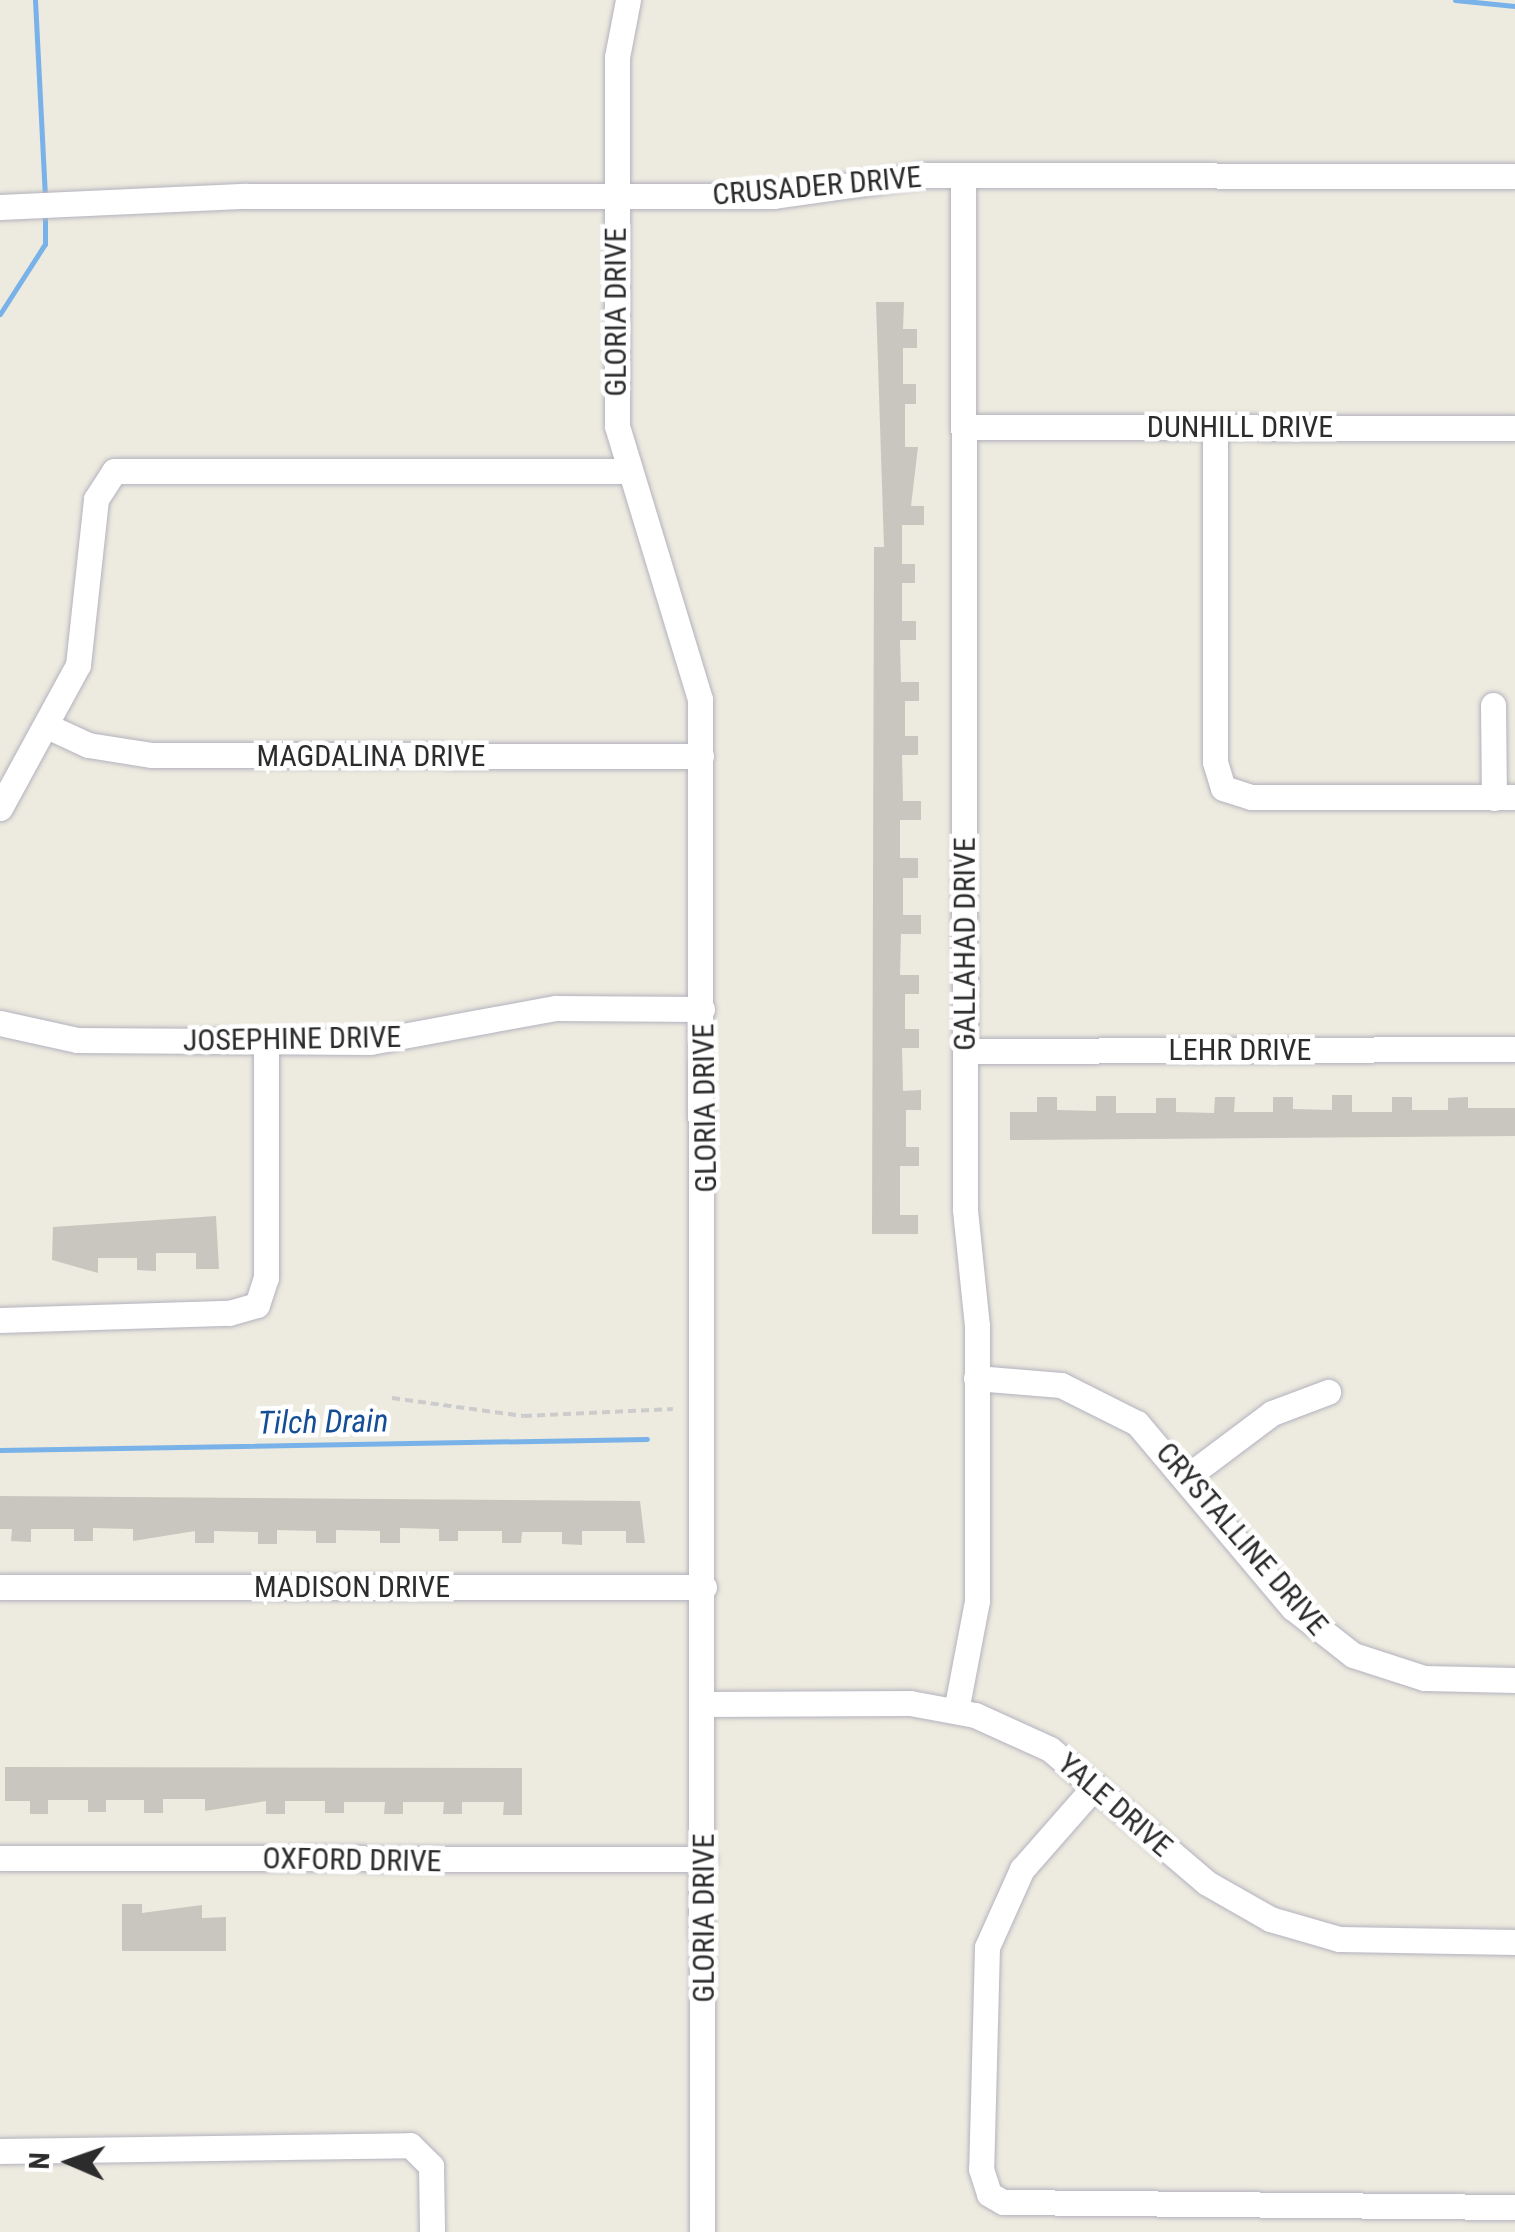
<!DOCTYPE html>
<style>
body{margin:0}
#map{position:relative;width:1515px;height:2232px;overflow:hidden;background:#edeadf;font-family:"Roboto Condensed",sans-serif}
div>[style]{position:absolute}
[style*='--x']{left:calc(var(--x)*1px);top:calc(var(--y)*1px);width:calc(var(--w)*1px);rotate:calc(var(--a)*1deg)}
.stream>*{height:5px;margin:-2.5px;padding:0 2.5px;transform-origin:2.5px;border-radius:2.5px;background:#79b2e8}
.building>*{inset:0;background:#c8c6be}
.path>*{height:4px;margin-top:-2px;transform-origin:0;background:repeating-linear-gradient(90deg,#ccc 0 8px,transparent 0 13px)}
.roads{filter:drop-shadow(0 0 2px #b3b2be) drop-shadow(0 0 2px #b3b2be)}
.minor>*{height:25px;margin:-12.5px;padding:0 12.5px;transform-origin:12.5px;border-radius:12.5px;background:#fff}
span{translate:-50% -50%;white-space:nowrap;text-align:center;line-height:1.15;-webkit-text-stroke:9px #fff;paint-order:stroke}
.street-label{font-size:30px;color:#2c2c2c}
.water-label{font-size:32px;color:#164e96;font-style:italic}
.north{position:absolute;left:20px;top:2112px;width:100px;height:100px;-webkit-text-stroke:8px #fff;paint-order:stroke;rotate:272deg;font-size:28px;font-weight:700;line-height:40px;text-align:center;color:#2c2c2c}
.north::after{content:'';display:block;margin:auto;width:35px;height:45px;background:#2c2c2c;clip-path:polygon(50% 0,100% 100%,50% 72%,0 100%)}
</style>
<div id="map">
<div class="stream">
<div style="--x:35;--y:0;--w:195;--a:87.1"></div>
<div style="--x:1455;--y:0;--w:60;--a:5.7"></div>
<div style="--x:0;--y:314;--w:83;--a:-57.3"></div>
<div style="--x:45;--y:244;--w:33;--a:-90"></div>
<div style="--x:0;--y:1450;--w:647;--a:-0.97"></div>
</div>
<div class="building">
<div style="clip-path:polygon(876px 302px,904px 302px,903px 329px,917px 329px,917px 348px,903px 348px,903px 384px,916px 384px,916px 404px,905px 404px,905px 447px,918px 447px,911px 506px,924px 506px,924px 525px,902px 525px,902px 564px,915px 564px,915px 583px,902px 583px,902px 621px,916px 621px,916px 640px,900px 640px,901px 682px,919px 682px,919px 701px,905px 701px,905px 736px,918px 736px,918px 755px,902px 755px,903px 801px,921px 801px,921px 820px,900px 820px,900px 858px,918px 858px,918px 878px,903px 878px,903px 915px,921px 915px,921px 934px,901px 934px,900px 975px,919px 975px,919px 994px,905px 994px,905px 1029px,919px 1029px,919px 1048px,902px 1048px,903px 1091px,921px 1090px,921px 1110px,906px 1110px,906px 1147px,919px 1147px,919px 1166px,900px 1166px,900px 1215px,918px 1215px,918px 1234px,872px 1234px,874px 547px,884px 547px)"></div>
<div style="clip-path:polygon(1332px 1095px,1352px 1095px,1352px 1112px,1392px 1112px,1392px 1097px,1412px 1097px,1412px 1110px,1448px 1110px,1448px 1098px,1468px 1097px,1468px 1108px,1515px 1108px,1515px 1136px,1010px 1140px,1010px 1112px,1037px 1112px,1037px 1097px,1057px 1097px,1057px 1110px,1096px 1111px,1096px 1096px,1116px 1096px,1116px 1113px,1156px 1113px,1156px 1098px,1176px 1098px,1176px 1112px,1214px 1113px,1215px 1097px,1235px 1097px,1234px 1112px,1273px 1112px,1273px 1097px,1293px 1097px,1293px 1109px,1332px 1110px)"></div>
<div style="clip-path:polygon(216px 1216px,219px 1269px,196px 1269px,196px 1253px,156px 1253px,156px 1271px,137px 1270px,137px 1258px,98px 1258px,98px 1273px,52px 1260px,53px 1227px)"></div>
<div style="clip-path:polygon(0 1496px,640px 1501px,645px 1543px,626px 1543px,626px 1531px,582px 1531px,582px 1545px,562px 1544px,562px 1532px,522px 1532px,521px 1543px,502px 1543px,502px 1531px,458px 1531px,458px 1541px,439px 1541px,439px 1529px,400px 1528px,400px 1543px,380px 1543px,380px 1531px,336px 1530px,336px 1543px,316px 1543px,316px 1531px,277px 1530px,277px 1544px,258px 1544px,258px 1532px,214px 1531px,214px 1543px,195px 1543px,195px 1531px,133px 1541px,133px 1529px,93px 1528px,93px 1541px,74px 1541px,74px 1529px,31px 1529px,31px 1542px,11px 1541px,12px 1529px,0 1529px)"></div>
<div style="clip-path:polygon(5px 1767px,522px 1768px,522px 1815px,503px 1815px,504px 1802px,462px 1802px,462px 1814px,443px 1814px,444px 1802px,403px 1802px,403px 1814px,384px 1814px,385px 1802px,344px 1802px,344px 1813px,325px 1813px,325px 1801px,285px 1801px,285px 1814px,266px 1814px,266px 1801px,205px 1811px,205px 1799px,163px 1799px,163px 1813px,144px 1813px,144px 1800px,106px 1800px,106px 1812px,88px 1812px,88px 1800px,48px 1800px,48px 1814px,30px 1814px,30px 1801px,5px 1801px)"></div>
<div style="clip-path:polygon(122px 1904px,142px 1904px,142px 1913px,202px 1905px,202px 1918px,226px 1917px,226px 1951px,122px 1951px)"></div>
</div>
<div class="path">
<div style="--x:392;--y:1398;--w:133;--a:7.8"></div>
<div style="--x:524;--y:1416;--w:149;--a:-2.7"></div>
</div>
<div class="roads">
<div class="minor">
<div style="--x:628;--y:0;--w:58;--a:100.9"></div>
<div style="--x:617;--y:57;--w:369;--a:90"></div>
<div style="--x:617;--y:426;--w:285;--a:73.1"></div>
<div style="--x:700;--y:699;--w:1533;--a:89.93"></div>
<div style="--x:0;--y:207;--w:246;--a:-2.6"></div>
<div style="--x:246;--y:196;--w:528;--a:0"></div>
<div style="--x:774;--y:196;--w:151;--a:-8"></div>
<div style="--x:924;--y:175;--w:591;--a:0.1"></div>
<div style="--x:965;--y:427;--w:550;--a:0.1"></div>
<div style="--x:1215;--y:427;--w:335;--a:90"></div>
<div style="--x:1215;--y:762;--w:27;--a:73"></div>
<div style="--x:1223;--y:788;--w:29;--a:18"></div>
<div style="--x:1251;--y:797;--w:264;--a:0"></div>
<div style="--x:1493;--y:705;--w:93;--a:89.4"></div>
<div style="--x:47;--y:726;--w:45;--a:24.9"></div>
<div style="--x:88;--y:745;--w:65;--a:8.9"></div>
<div style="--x:152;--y:755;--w:549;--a:0.1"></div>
<div style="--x:0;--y:808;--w:163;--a:-61.4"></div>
<div style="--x:78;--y:665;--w:167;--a:-83.8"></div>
<div style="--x:96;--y:499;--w:33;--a:-57"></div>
<div style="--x:114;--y:471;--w:510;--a:0"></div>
<div style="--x:0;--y:1023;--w:79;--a:12.4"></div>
<div style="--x:77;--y:1040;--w:293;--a:0.4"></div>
<div style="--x:370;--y:1042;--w:189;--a:-10.4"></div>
<div style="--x:556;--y:1008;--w:146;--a:0.4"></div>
<div style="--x:965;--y:1051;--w:550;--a:-0.21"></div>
<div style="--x:0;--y:1320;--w:229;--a:-1.8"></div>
<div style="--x:229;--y:1313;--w:29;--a:-16"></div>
<div style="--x:257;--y:1305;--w:28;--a:-72"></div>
<div style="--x:266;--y:1278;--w:236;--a:-90"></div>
<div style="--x:976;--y:1378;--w:85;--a:4.7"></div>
<div style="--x:1061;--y:1385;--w:85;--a:26.6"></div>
<div style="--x:1137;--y:1423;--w:242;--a:49.9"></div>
<div style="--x:1293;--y:1608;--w:76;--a:38.1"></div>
<div style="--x:1353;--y:1655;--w:75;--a:17.9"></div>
<div style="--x:1424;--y:1678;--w:91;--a:1.3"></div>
<div style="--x:1188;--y:1476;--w:105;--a:-36.9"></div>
<div style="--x:1272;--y:1413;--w:60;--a:-20.6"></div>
<div style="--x:0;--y:1587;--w:704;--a:0"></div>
<div style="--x:704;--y:1704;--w:206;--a:-0.3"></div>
<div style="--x:910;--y:1703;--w:66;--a:10.5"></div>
<div style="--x:975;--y:1715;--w:82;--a:24.4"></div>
<div style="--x:1050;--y:1749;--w:206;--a:40.5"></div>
<div style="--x:1207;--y:1883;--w:73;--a:29.7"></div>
<div style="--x:1270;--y:1919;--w:72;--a:16.2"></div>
<div style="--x:1339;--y:1939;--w:176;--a:1"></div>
<div style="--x:956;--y:1711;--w:112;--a:-79.2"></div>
<div style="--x:977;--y:1601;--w:275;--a:-90"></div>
<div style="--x:977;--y:1326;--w:118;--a:-95.9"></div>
<div style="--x:965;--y:1209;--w:1034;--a:-90.11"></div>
<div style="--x:1095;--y:1786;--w:111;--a:131.3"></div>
<div style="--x:1022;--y:1869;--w:85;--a:114.2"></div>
<div style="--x:987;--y:1947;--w:222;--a:91.5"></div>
<div style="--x:981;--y:2169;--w:26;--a:72"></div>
<div style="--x:989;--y:2194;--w:16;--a:30"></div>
<div style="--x:1003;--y:2202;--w:512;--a:0.56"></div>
<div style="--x:0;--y:1858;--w:704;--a:0.08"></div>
<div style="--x:0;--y:2151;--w:410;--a:-0.8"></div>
<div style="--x:410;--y:2145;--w:30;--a:45"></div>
<div style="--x:431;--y:2166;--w:66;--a:89.1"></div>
</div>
</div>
<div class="street-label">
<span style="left:817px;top:186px;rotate:-5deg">CRUSADER DRIVE</span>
<span style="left:616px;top:312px;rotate:-90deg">GLORIA DRIVE</span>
<span style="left:1240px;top:427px">DUNHILL DRIVE</span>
<span style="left:371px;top:756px">MAGDALINA DRIVE</span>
<span style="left:965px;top:944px;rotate:-90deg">GALLAHAD DRIVE</span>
<span style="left:292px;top:1039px;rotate:-1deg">JOSEPHINE DRIVE</span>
<span style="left:1240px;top:1050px">LEHR DRIVE</span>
<span style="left:705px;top:1108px;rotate:-91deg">GLORIA DRIVE</span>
<span style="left:1242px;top:1539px;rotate:49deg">CRYSTALLINE DRIVE</span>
<span style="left:352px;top:1587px">MADISON DRIVE</span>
<span style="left:1115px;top:1805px;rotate:41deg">YALE DRIVE</span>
<span style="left:352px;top:1860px;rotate:1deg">OXFORD DRIVE</span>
<span style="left:704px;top:1918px;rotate:-90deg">GLORIA DRIVE</span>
</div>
<div class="water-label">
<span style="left:323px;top:1422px;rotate:-1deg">Tilch Drain</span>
</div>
<div class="north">N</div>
</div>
